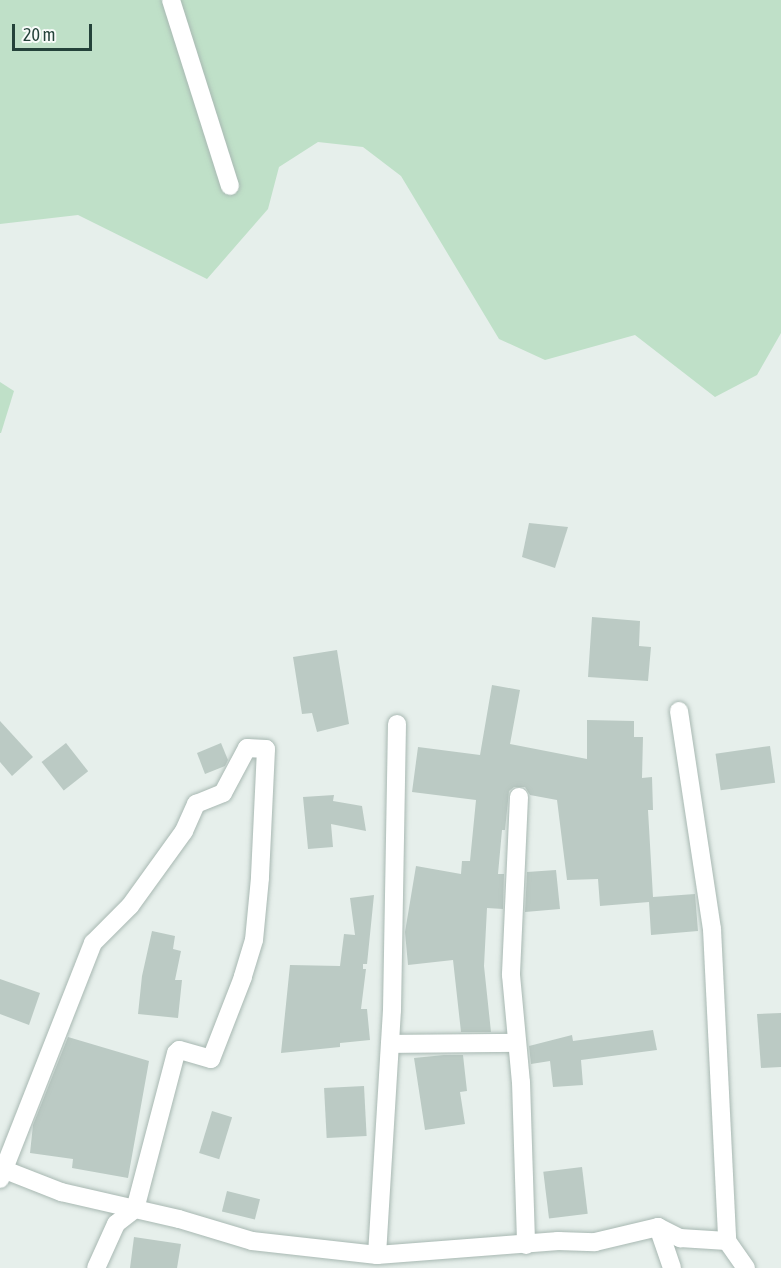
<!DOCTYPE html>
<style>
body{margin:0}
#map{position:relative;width:781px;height:1268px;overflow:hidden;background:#e6efeb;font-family:"Asap Condensed",sans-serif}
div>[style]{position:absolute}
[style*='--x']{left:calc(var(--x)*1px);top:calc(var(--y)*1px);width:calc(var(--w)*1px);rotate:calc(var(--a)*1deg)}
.green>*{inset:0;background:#bfe0c8}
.building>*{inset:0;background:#bbcac4;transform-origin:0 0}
.roads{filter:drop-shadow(0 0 2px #a8b8b2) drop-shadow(0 0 2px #a8b8b2)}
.street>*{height:18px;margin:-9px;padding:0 9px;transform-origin:9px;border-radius:9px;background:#fff}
span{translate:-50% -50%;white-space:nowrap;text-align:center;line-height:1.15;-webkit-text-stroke:4.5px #f7fbf9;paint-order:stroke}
.scale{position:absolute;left:12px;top:24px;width:80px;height:27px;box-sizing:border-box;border:3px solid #24423a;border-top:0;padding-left:8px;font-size:18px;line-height:21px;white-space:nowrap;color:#24423a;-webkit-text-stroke:4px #f7fbf9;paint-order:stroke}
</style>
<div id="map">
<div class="green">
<div style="clip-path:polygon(0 0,781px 0,781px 333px,757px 375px,715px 397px,635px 335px,545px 360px,499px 339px,401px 176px,363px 147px,318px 142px,279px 167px,268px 209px,207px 279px,78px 215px,0 224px)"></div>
<div style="clip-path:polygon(0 382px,14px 391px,1px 433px,0 433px)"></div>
</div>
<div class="building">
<div style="clip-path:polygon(529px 523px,568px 527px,555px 568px,522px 557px)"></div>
<div style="clip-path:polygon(592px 617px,640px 621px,639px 646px,651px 647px,648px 681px,588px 677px)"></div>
<div style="clip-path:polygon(337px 650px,349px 724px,317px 732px,312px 713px,302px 714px,293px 657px)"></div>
<div style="clip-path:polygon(492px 685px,520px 690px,510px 744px,587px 759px,587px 720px,634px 721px,634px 737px,643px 737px,642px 778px,652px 777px,653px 810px,648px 810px,653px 897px,695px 894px,698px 931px,651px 935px,649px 902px,600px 906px,598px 879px,567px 880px,557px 800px,530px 795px,525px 787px,514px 787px,509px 791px,505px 830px,502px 830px,498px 874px,504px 874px,503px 909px,487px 908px,484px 966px,491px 1032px,461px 1032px,453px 960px,408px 965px,405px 932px,416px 866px,461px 874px,462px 861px,470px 861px,476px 800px,412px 792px,418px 747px,480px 755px)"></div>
<div style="clip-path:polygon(0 721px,33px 757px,12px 776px,0 762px)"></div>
<div style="left:66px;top:743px;width:36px;height:31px;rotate:52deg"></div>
<div style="clip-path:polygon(221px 743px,228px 760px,225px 766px,205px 774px,197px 753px)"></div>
<div style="left:770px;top:746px;width:37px;height:55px;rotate:82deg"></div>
<div style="clip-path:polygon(334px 795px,333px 801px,362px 806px,366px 831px,331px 824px,333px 847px,308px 849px,303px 797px)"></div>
<div style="clip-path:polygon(556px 870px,560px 909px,525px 912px,527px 872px)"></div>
<div style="clip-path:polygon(374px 895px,367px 964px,363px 964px,363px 969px,366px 969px,361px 1009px,367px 1009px,370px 1040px,340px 1043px,340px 1047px,281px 1053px,290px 965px,340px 966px,344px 934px,355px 935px,350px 898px)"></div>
<div style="clip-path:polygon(152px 931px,175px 936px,173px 949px,181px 951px,175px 980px,182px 980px,178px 1018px,138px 1014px,142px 976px)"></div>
<div style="clip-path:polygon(0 979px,40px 993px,29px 1025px,0 1014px)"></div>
<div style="clip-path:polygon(781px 1013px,781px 1067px,761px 1068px,757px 1014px)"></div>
<div style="clip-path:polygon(653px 1030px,657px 1050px,581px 1060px,583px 1085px,553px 1087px,550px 1061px,531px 1064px,529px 1046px,572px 1035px,573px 1041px)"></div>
<div style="clip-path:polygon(68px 1037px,149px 1061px,128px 1178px,72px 1168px,73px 1159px,30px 1153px,33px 1125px)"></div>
<div style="clip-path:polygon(444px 1055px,463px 1055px,467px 1091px,460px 1092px,465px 1124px,425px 1130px,414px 1058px)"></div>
<div style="left:364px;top:1086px;width:50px;height:40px;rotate:87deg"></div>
<div style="left:212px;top:1111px;width:21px;height:44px;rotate:17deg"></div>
<div style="left:582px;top:1167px;width:47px;height:39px;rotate:83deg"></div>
<div style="left:227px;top:1191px;width:34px;height:21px;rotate:14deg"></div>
<div style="clip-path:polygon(134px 1237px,181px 1244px,177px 1268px,130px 1268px)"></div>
</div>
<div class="roads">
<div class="street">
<div style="--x:171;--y:0;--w:195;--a:72.4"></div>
<div style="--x:679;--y:711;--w:220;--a:81.4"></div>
<div style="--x:712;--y:929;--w:312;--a:87.2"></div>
<div style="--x:519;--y:797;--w:178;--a:92.6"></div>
<div style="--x:511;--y:975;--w:107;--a:84.7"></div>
<div style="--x:521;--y:1082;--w:163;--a:88.2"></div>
<div style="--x:390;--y:1044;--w:127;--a:-0.5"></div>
<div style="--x:0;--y:1168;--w:66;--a:21.5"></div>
<div style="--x:61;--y:1192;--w:121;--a:12.9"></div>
<div style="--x:179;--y:1219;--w:76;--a:16.8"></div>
<div style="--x:252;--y:1241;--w:126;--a:6.4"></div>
<div style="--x:377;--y:1255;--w:182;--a:-4.4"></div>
<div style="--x:558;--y:1241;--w:37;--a:2"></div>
<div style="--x:595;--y:1242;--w:65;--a:-13.4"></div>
<div style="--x:658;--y:1227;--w:25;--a:27"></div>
<div style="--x:680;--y:1238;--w:47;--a:3.7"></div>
<div style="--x:727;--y:1241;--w:33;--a:55"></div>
<div style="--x:0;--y:1179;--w:254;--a:-68.5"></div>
<div style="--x:93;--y:943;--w:52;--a:-45"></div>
<div style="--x:130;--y:906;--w:92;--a:-54.2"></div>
<div style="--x:184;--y:831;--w:30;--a:-66"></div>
<div style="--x:196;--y:804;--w:29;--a:-22"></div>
<div style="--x:223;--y:793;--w:51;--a:-61.9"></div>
<div style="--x:247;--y:748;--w:19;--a:3"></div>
<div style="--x:266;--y:749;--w:129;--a:92.7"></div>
<div style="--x:260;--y:878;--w:62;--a:95.5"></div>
<div style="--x:254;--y:940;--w:39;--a:107"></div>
<div style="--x:243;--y:977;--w:88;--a:111.3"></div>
<div style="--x:211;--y:1059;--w:33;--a:-164"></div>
<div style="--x:179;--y:1050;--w:4;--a:135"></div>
<div style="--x:176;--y:1053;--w:161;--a:104.7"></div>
<div style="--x:135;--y:1209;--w:24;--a:142"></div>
<div style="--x:116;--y:1224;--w:48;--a:114.4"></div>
<div style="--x:658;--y:1227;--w:43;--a:71.1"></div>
<div style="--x:377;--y:1255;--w:245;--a:-86.5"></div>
<div style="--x:392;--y:1010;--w:286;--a:-89"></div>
</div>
</div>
<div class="scale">20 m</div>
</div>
